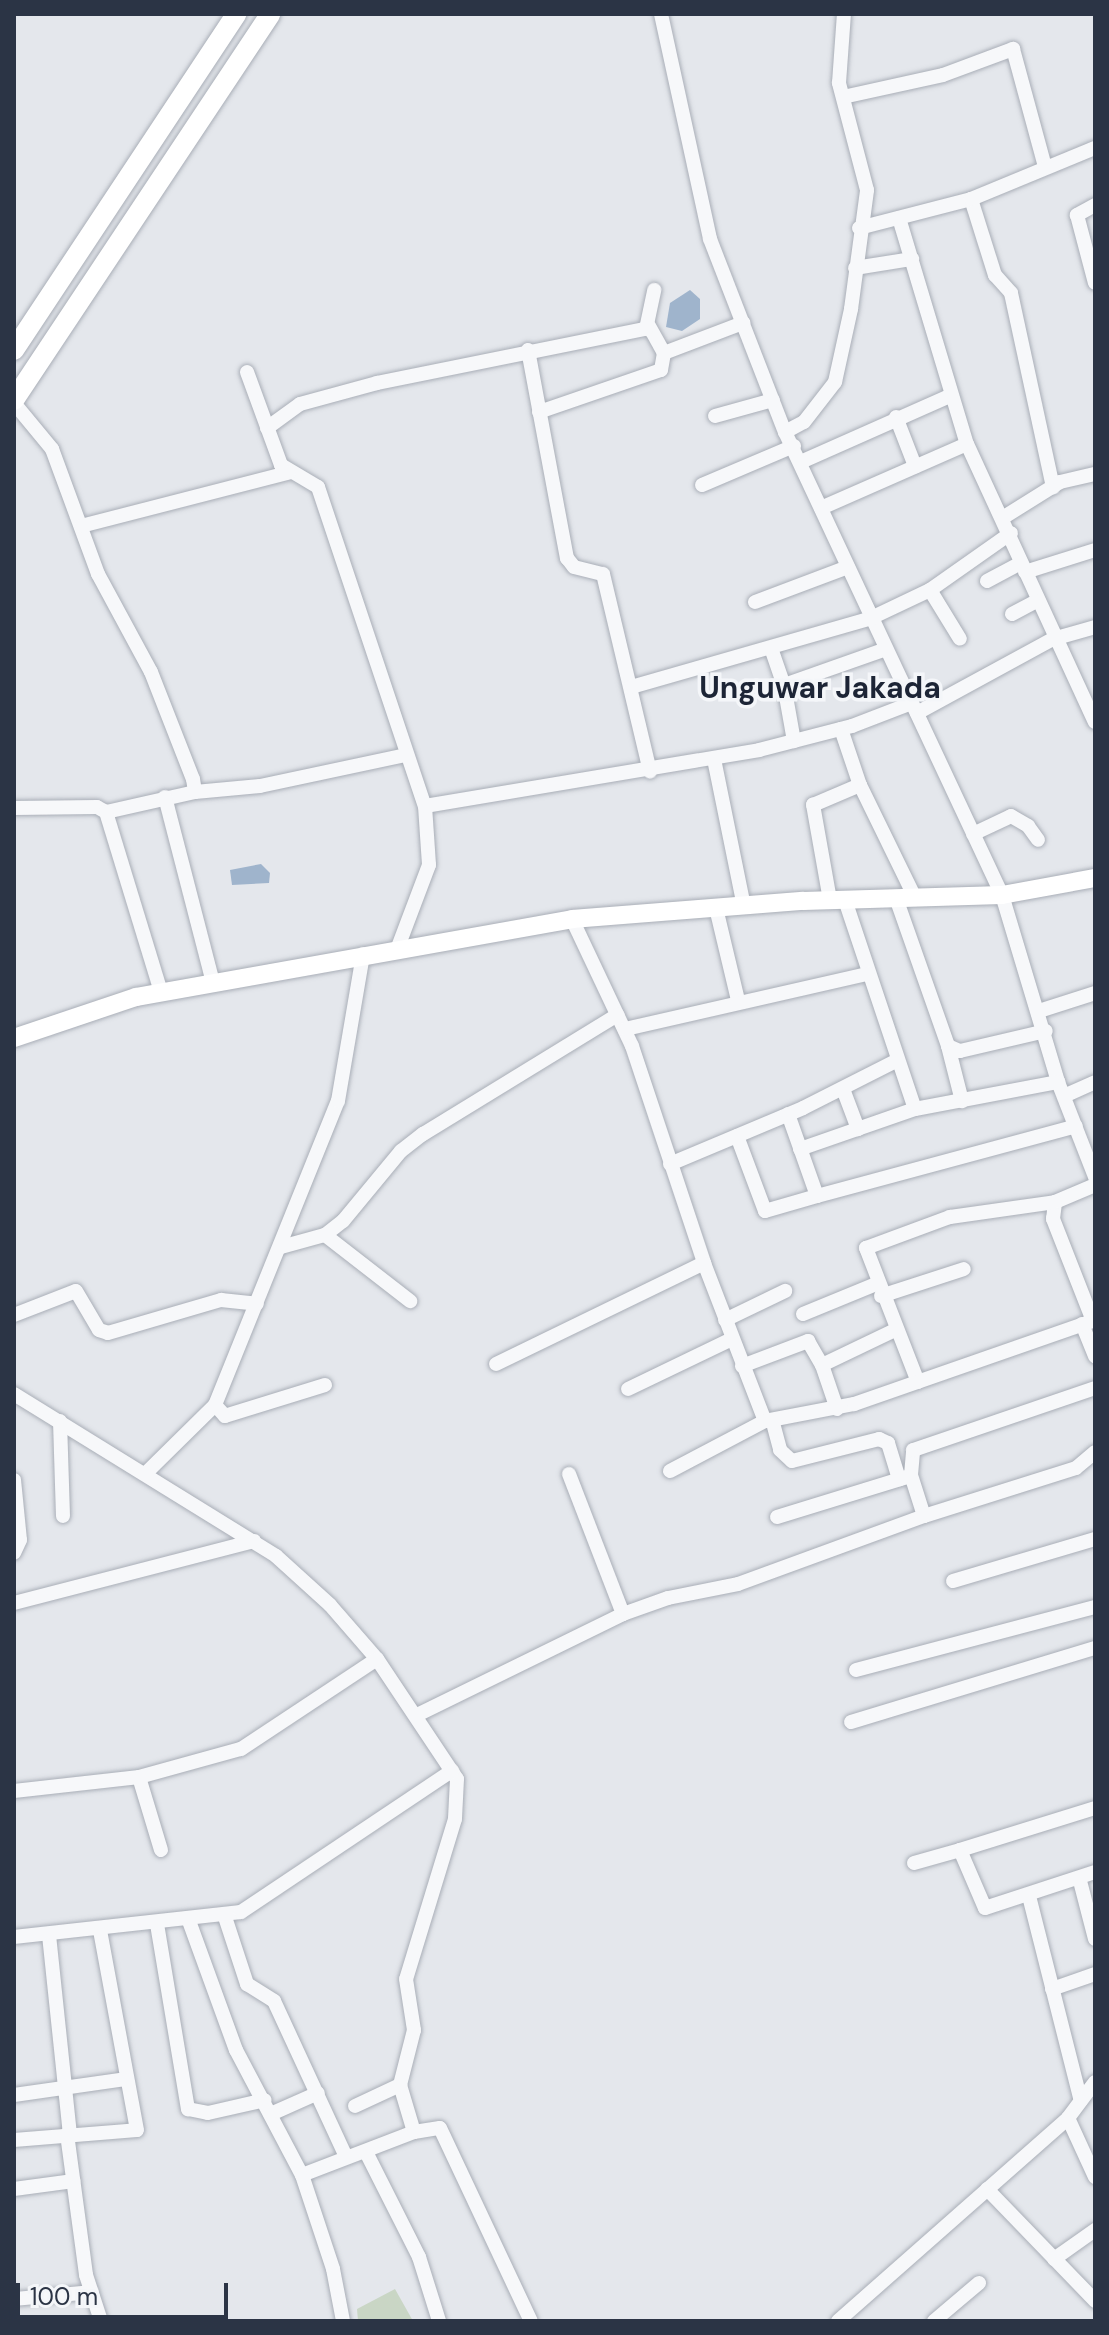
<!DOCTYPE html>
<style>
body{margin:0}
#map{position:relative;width:1109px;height:2335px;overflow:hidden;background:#e4e7ec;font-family:"DM Sans",sans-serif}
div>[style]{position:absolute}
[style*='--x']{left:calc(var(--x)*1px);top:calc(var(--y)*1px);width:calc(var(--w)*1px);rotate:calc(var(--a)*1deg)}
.green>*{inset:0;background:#c9d6c5}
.water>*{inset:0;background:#9fb4cc}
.roads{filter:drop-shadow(0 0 2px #a9aeb7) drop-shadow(0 0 2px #a9aeb7)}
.street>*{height:14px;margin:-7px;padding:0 7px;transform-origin:7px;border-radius:7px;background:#f7f8fa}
.secondary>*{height:18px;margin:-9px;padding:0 9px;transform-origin:9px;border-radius:9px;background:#fff}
.primary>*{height:20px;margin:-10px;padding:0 10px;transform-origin:10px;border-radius:10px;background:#fff}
span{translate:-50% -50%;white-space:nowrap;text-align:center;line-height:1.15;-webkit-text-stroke:7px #f4f6f9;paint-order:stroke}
.district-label{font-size:30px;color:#1d2536;font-weight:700}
.frame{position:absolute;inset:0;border:16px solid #2b3445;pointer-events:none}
.scale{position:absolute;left:16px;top:2283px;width:212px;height:36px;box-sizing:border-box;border:4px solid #2b3445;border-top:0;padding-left:10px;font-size:24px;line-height:28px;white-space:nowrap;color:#2b3445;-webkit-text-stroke:6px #f4f6f9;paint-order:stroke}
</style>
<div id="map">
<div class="green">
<div style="clip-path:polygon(395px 2289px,413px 2321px,358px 2321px,357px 2309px)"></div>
</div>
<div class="water">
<div style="clip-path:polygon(690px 290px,700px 299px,700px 319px,682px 331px,666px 327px,670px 303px)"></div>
<div style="clip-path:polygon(261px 864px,270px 873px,269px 883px,232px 885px,230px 870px)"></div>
</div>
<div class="roads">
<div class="street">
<div style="--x:661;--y:14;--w:230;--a:77.7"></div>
<div style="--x:710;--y:239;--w:207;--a:68.8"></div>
<div style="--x:785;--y:432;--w:511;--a:64.89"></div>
<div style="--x:1002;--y:895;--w:195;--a:73.3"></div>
<div style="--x:1058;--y:1082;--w:102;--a:68.7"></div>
<div style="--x:843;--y:97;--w:102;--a:-12.4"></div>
<div style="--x:943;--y:75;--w:75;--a:-20.4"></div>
<div style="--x:1013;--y:49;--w:122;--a:74.8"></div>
<div style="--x:971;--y:199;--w:80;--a:72.5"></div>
<div style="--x:995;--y:275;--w:24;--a:48"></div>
<div style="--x:1011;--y:293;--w:199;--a:77.8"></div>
<div style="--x:1095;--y:205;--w:21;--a:151"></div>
<div style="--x:1077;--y:215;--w:70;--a:75.2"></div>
<div style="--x:899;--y:218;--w:236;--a:73.3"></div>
<div style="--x:967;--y:444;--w:306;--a:65.3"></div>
<div style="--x:859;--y:228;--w:116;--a:-14.5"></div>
<div style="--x:971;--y:199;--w:134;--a:-22.4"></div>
<div style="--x:855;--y:268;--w:58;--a:-9"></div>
<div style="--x:649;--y:326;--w:31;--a:61"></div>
<div style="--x:528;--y:350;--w:212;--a:79.4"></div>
<div style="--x:567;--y:558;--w:11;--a:52"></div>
<div style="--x:574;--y:567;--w:30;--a:14"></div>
<div style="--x:603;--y:574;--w:203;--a:76.6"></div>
<div style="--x:247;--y:372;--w:99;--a:69.9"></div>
<div style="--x:281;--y:465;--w:43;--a:30.7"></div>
<div style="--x:318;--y:487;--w:336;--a:71.5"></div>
<div style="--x:425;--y:806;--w:59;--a:86.1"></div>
<div style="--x:429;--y:865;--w:88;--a:110.7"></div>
<div style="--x:14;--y:403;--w:60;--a:50.4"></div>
<div style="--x:52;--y:449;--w:133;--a:69.8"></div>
<div style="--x:98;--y:574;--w:111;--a:61.6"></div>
<div style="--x:151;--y:672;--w:115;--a:68.6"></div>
<div style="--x:193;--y:779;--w:13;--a:81"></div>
<div style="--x:195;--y:792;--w:91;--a:167.3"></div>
<div style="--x:539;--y:412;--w:129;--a:-19"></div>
<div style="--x:661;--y:370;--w:17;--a:-80"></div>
<div style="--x:664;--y:353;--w:85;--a:-20.8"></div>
<div style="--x:715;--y:416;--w:60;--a:-15.4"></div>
<div style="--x:896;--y:417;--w:53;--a:68.8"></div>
<div style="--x:267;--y:428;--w:41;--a:-36"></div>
<div style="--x:300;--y:404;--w:80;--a:-15.3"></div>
<div style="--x:377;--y:383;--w:274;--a:-11.4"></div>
<div style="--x:646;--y:329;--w:40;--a:-78"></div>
<div style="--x:785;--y:432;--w:21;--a:-28"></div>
<div style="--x:804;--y:422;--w:51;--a:-52.2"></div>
<div style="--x:835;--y:382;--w:75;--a:-77.6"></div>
<div style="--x:851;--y:309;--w:120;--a:-82.3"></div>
<div style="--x:867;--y:190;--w:111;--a:-104.7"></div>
<div style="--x:839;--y:83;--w:69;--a:-85.9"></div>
<div style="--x:803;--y:461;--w:161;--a:-23.9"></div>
<div style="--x:702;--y:485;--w:100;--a:-23"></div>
<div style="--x:821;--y:508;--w:159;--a:-23.7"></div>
<div style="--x:1004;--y:517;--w:66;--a:-32"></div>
<div style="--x:1060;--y:482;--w:36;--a:-13"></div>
<div style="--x:81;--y:526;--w:214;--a:-14.4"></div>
<div style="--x:1025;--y:572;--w:73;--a:-17.4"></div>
<div style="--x:987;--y:581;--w:38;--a:-28"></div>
<div style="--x:930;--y:590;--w:57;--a:58.5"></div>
<div style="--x:755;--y:602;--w:99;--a:-20.6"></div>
<div style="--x:1012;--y:614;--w:27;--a:-28"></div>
<div style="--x:771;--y:648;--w:39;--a:71"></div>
<div style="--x:784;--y:685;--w:57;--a:79.9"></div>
<div style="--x:784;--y:685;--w:108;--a:-19.4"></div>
<div style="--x:631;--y:687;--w:250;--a:-16"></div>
<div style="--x:871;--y:618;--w:65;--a:-25.4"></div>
<div style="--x:930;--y:590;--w:99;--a:-35.1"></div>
<div style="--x:917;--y:713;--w:155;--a:-28.6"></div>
<div style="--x:1053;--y:639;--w:44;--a:-15.9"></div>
<div style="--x:841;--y:729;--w:59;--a:71.3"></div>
<div style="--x:860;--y:785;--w:126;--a:64"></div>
<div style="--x:714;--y:759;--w:150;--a:78.5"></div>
<div style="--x:195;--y:792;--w:65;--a:-5.3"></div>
<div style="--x:260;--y:786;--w:149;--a:-12"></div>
<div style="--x:165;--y:797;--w:191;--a:75.5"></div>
<div style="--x:425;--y:806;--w:339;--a:-9.5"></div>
<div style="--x:759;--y:750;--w:96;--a:-14.5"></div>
<div style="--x:852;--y:726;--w:64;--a:-21"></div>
<div style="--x:14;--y:808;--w:83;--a:-0.7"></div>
<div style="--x:97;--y:807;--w:10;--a:29"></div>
<div style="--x:106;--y:812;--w:188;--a:73"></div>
<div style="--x:973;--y:834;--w:42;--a:-25.3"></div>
<div style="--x:1011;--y:816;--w:20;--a:30"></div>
<div style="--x:1028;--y:826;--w:17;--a:54"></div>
<div style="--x:896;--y:898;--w:157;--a:70.6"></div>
<div style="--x:948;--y:1046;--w:13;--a:23"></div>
<div style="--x:960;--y:1051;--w:88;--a:-13.1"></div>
<div style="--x:830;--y:900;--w:97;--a:-100.1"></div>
<div style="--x:813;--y:805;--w:51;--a:-23.1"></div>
<div style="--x:845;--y:900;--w:220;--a:71.5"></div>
<div style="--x:716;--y:908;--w:95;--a:76.6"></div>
<div style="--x:572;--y:919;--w:140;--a:64.7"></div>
<div style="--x:632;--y:1046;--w:229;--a:71.6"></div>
<div style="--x:704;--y:1263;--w:169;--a:68.9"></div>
<div style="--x:1039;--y:1011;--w:59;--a:-17.8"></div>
<div style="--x:625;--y:1029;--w:249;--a:-12.8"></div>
<div style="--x:948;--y:1046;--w:57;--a:75.7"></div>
<div style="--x:843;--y:1089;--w:43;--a:69.4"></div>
<div style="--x:1064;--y:1096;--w:34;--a:-24"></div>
<div style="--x:788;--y:1114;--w:87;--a:70.5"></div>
<div style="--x:817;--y:1196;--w:268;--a:-15.1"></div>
<div style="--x:737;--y:1136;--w:80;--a:69.5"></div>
<div style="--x:765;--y:1211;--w:54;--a:-16.1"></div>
<div style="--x:800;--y:1149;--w:122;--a:-19.2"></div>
<div style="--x:915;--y:1109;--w:146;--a:-10.7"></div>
<div style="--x:670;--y:1164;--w:144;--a:-22.8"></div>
<div style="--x:803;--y:1108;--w:104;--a:-26.8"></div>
<div style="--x:325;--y:1235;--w:108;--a:37.8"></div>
<div style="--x:281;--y:1247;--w:46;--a:-15.3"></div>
<div style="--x:325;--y:1235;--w:23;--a:-38"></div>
<div style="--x:343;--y:1221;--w:91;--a:-50.4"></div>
<div style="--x:401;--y:1151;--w:28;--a:-38"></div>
<div style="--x:423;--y:1134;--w:228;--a:-31.5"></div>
<div style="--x:881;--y:1296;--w:87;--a:-18"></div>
<div style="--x:803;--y:1314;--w:79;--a:-22.3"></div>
<div style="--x:14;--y:1315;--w:66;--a:-21.2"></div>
<div style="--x:76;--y:1291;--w:45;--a:59.5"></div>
<div style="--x:99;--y:1330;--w:9;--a:18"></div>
<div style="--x:108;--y:1333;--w:118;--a:-16.3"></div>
<div style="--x:221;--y:1300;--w:36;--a:6"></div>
<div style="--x:725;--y:1320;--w:67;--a:-25.8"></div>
<div style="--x:1093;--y:1321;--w:110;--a:-111.4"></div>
<div style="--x:1053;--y:1219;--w:17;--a:-83"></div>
<div style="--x:1055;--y:1202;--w:43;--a:-23"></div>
<div style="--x:1082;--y:1324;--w:35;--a:68"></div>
<div style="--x:496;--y:1364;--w:231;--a:-25.9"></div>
<div style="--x:742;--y:1366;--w:71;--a:-20.7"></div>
<div style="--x:808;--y:1341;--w:28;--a:60"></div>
<div style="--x:918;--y:1382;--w:144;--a:-111.2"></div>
<div style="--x:866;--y:1248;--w:90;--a:-20.3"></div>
<div style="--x:950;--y:1217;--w:106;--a:-8.1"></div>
<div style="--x:325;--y:1385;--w:105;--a:162.8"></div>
<div style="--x:225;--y:1416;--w:15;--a:-132"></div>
<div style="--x:215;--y:1405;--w:328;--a:-68"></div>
<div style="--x:338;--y:1101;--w:149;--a:-80.3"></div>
<div style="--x:628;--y:1389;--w:115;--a:-25.7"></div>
<div style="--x:14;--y:1394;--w:308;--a:31.7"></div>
<div style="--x:276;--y:1556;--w:73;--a:42.2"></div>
<div style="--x:330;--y:1605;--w:72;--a:49"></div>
<div style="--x:377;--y:1659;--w:144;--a:56.3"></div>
<div style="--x:457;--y:1779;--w:40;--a:92.9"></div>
<div style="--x:455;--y:1819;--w:167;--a:107"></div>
<div style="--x:406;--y:1979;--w:52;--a:81.1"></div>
<div style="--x:414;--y:2030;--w:57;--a:104.3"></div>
<div style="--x:400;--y:2085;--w:49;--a:73.4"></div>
<div style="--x:837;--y:1409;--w:46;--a:-108.8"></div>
<div style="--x:822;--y:1365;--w:81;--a:-25.6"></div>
<div style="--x:60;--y:1421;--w:95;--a:88.2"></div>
<div style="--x:773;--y:1423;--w:28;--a:75"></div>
<div style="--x:780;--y:1450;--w:16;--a:43"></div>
<div style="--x:792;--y:1461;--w:90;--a:-14.2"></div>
<div style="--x:879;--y:1439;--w:10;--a:24"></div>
<div style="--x:888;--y:1443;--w:38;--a:73"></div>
<div style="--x:670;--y:1471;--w:107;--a:-27.8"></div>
<div style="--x:765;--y:1421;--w:91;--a:-10.8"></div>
<div style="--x:854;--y:1404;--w:255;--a:-19.2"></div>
<div style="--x:145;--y:1474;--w:98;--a:-44.6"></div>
<div style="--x:569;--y:1474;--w:150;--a:68.9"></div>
<div style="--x:14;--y:1480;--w:60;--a:84.3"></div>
<div style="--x:20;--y:1540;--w:14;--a:115"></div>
<div style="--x:924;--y:1516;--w:43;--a:-107.6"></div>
<div style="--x:911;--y:1475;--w:25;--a:-85"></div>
<div style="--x:913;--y:1450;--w:192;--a:-18.8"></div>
<div style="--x:777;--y:1517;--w:136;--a:-17.1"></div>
<div style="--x:953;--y:1581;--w:148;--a:-16.5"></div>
<div style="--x:14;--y:1603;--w:248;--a:-14.5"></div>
<div style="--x:856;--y:1670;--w:247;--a:-14.8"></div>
<div style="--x:417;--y:1715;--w:229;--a:-26.1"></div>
<div style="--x:623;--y:1614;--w:48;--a:-19.6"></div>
<div style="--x:668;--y:1598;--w:71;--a:-11.3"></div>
<div style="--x:738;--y:1584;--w:198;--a:-20.1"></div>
<div style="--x:924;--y:1516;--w:159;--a:-17.5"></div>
<div style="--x:1076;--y:1468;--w:25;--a:-40"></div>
<div style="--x:851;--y:1722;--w:255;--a:-16.9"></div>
<div style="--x:14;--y:1791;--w:126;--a:-6.4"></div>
<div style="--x:161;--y:1850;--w:76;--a:-106.8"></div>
<div style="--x:139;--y:1777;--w:106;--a:-15.4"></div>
<div style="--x:241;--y:1749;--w:163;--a:-33.5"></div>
<div style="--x:960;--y:1850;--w:141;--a:-17.3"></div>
<div style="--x:914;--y:1863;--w:48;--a:-15.8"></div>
<div style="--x:960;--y:1850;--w:63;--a:66.7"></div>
<div style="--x:985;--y:1908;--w:116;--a:-18.1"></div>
<div style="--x:1080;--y:1881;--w:60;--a:75.5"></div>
<div style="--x:1029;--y:1896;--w:211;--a:75.8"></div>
<div style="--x:225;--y:1917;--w:71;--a:71.8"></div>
<div style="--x:247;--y:1984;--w:32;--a:32"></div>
<div style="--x:274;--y:2001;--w:172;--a:65.2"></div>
<div style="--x:189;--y:1921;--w:137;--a:70"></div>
<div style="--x:236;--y:2050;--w:141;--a:62.2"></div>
<div style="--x:302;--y:2175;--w:99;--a:71.7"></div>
<div style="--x:333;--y:2269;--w:53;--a:79.1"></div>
<div style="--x:157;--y:1924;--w:188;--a:80.5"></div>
<div style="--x:188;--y:2109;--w:20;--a:11"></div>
<div style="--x:208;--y:2113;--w:58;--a:-12.8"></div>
<div style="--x:49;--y:1935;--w:200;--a:84"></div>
<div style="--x:14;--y:1937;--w:228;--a:-6.3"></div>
<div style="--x:241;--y:1912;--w:254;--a:-33.8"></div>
<div style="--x:1052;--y:1989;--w:46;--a:-19.2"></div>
<div style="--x:14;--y:2095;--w:114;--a:-8.1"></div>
<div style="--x:355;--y:2106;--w:50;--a:-25"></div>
<div style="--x:273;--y:2113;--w:49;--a:-24"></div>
<div style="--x:1068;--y:2118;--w:65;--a:65.4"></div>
<div style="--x:67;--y:2134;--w:142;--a:82.3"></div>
<div style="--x:86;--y:2275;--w:48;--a:71.9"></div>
<div style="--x:14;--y:2140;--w:123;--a:-4.6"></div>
<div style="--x:137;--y:2130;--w:203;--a:-100.5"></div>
<div style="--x:366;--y:2152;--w:118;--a:63.2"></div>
<div style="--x:419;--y:2257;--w:67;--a:72.6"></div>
<div style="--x:302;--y:2175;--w:120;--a:-21"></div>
<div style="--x:414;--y:2132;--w:26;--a:-9"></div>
<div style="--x:440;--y:2128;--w:213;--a:64.8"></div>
<div style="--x:14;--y:2189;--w:60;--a:-7.7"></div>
<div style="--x:987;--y:2189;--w:156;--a:46"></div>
<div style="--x:1054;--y:2259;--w:50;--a:-35.3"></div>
<div style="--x:14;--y:2299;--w:78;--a:-5.1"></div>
<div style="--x:838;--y:2321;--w:307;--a:-41.4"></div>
<div style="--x:1068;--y:2118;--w:45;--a:-53.1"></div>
<div style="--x:934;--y:2321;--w:59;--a:-40.2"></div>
</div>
<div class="secondary">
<div style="--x:14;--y:1038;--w:129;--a:-18.6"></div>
<div style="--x:136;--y:997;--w:443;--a:-10.1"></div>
<div style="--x:572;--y:919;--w:232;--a:-4.5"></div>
<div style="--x:803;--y:901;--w:199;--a:-1.7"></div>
<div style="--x:1002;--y:895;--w:95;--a:-10.4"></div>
</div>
<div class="primary">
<div style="--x:14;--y:350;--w:403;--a:-56.5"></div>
<div style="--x:14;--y:400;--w:463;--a:-56.4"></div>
</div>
</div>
<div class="district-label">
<span style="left:820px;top:688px">Unguwar Jakada</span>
</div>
<div class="frame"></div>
<div class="scale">100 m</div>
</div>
